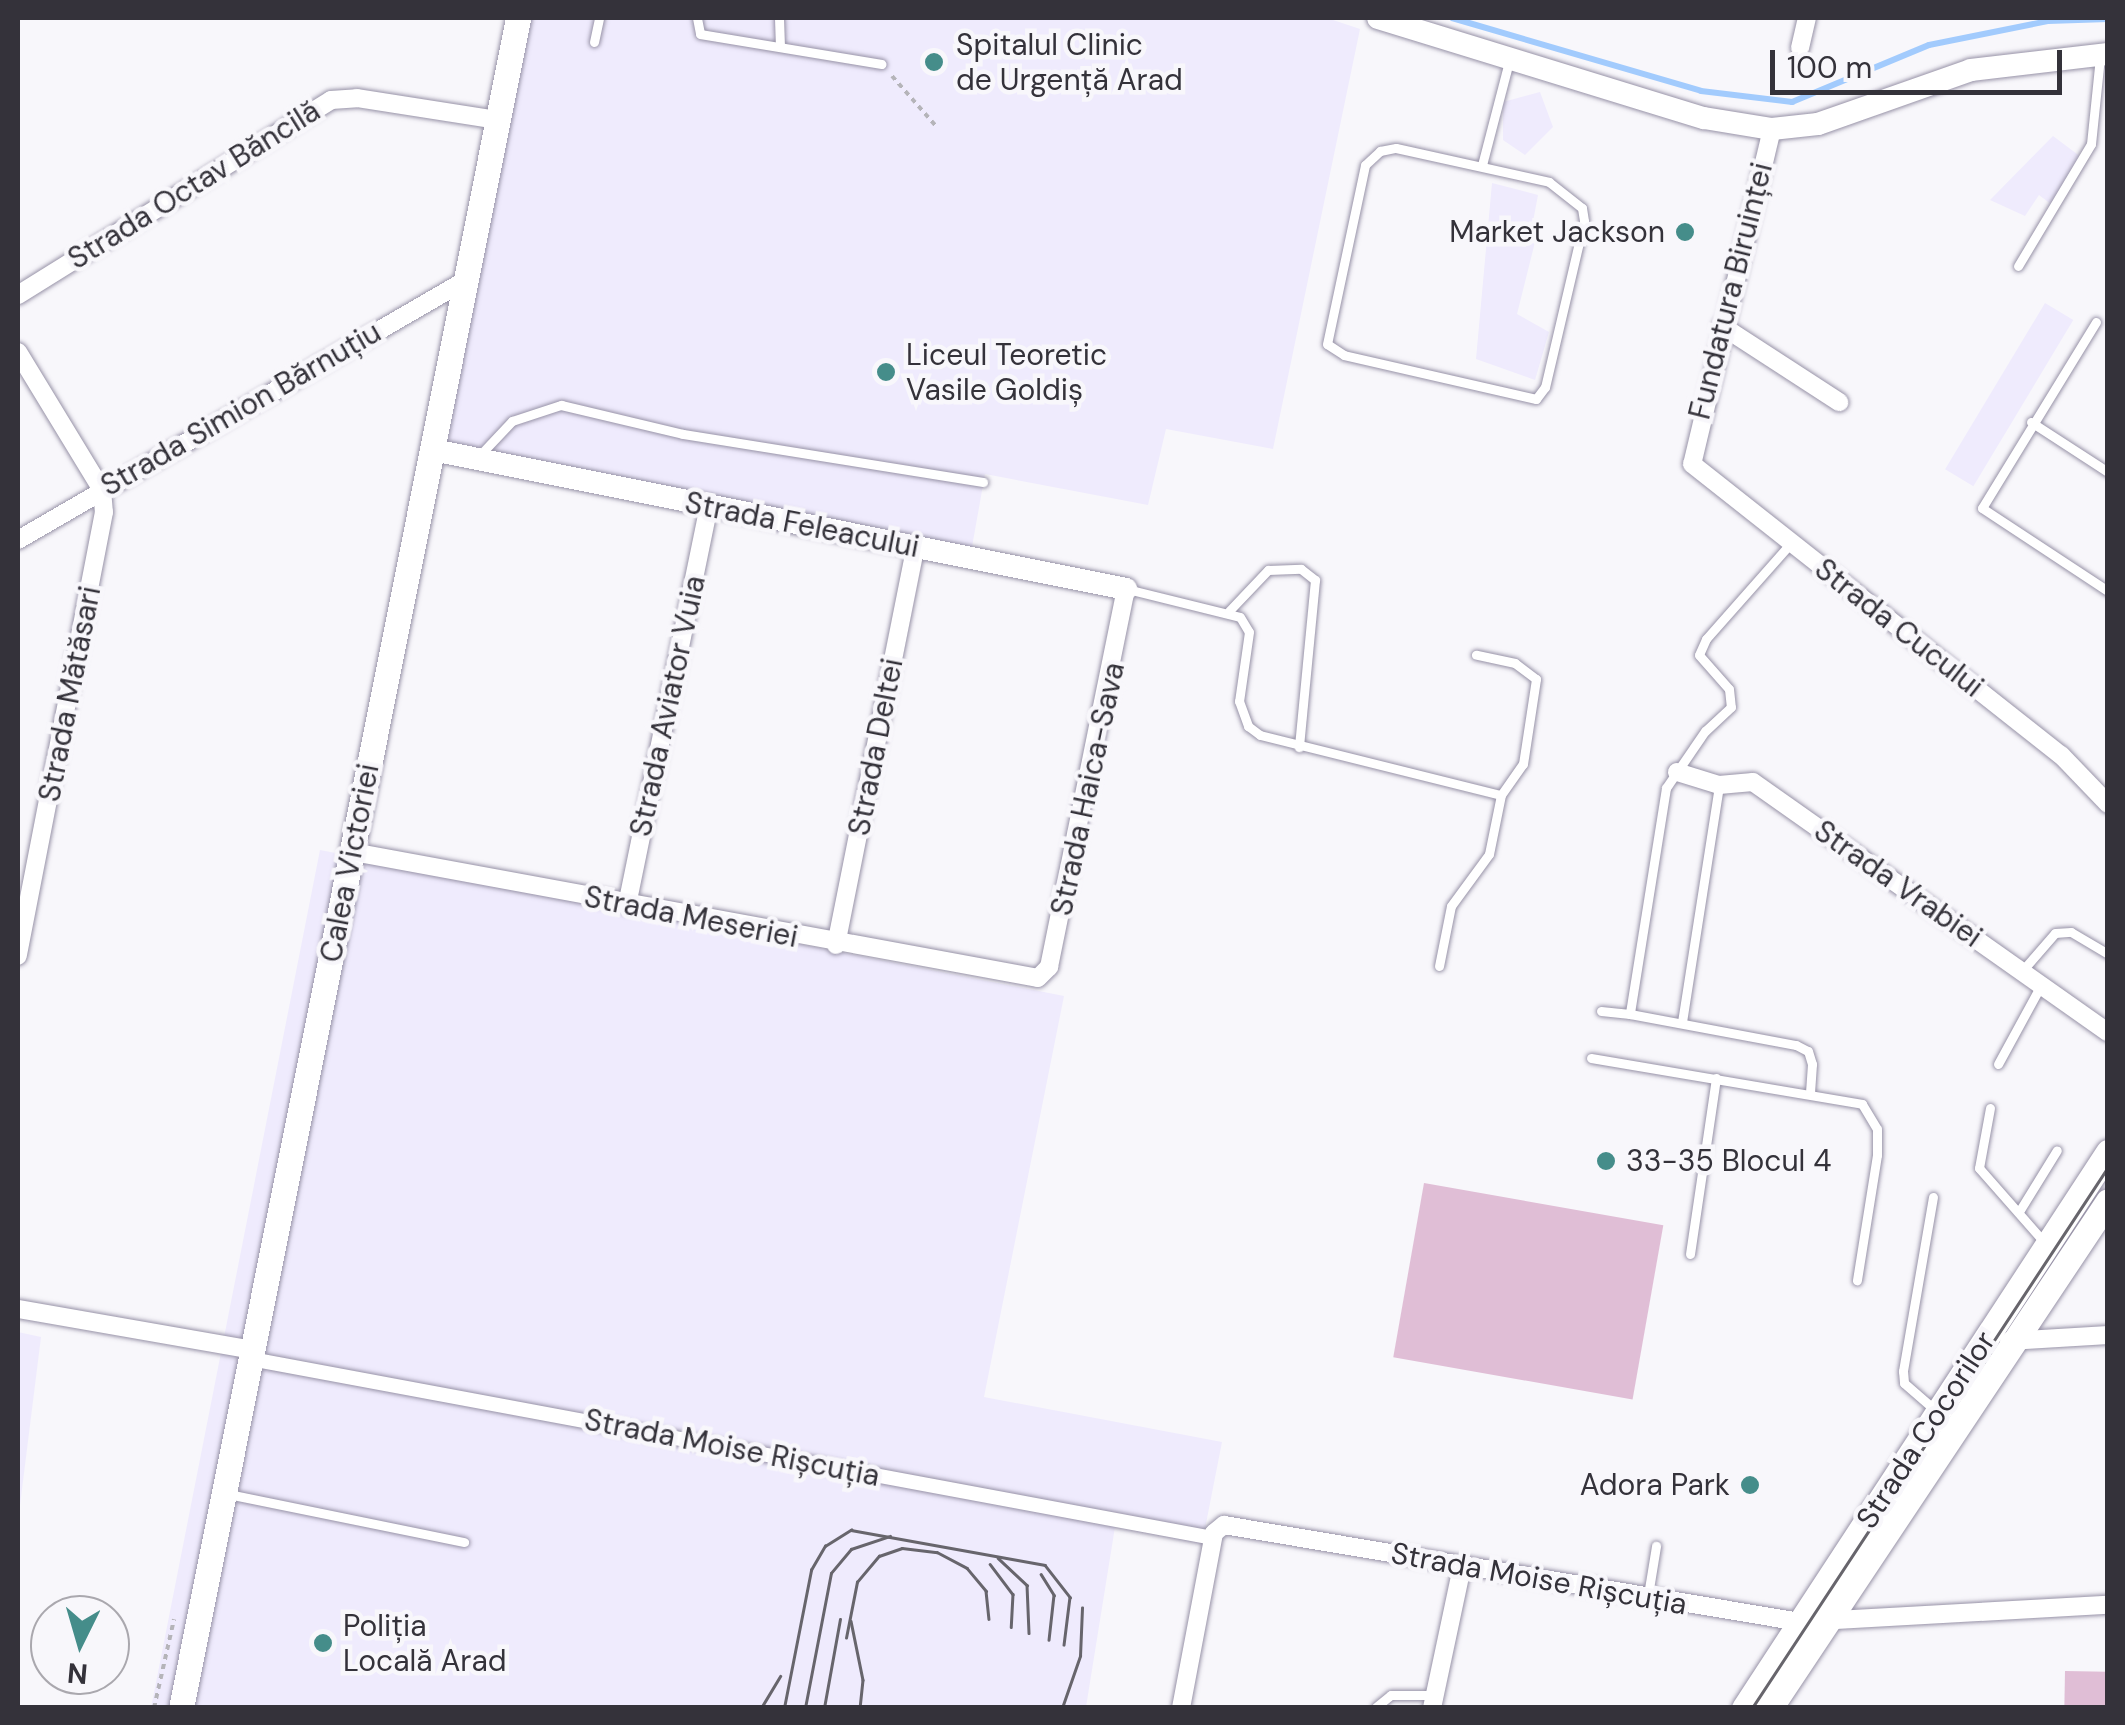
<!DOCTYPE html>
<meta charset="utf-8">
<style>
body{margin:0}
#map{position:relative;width:2125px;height:1725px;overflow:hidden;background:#f8f7fb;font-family:"DM Sans",sans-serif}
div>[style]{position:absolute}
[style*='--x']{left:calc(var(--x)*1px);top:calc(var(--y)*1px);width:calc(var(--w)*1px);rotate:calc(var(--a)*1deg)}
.built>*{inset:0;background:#efebfd;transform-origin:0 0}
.green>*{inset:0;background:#e0bed6;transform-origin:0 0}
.stream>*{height:6px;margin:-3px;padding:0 3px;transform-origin:3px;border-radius:3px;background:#a2cbfd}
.path>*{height:4px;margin-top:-2px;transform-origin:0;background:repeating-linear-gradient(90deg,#b5b4b9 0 5px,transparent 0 10px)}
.roads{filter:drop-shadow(0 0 2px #9792a7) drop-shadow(0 0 2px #9792a7)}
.service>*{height:9px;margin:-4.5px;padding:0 4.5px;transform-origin:4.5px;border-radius:4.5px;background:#fff}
.pedestrian>*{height:14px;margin:-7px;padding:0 7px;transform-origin:7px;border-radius:7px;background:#fff}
.minor>*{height:18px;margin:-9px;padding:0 9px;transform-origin:9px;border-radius:9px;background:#fff}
.tertiary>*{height:22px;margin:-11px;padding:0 11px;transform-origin:11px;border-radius:11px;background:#fff}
.secondary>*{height:25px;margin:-12.5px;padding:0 12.5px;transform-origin:12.5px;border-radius:12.5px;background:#fff}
.tram>*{height:2.5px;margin:-1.25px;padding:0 1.25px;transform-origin:1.25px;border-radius:1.25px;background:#67656c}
.dots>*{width:28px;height:28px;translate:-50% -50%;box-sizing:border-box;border:5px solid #f8f7fb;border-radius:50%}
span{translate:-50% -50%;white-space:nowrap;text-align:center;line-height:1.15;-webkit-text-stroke:9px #f8f7fb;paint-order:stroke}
.poi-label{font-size:30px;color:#34323a}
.left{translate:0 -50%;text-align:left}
.right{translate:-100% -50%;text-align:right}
.street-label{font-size:30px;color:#34323a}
.frame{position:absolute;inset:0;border:20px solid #34323a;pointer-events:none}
.north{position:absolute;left:30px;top:1595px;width:100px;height:100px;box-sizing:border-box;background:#f8f7fb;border:2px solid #aaa8ae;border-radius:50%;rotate:185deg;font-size:28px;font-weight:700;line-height:40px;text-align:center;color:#34323a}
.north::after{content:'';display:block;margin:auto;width:35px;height:45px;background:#458d8a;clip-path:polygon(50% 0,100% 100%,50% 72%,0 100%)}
.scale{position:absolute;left:1770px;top:50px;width:292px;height:45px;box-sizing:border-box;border:5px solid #34323a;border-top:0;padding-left:12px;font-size:30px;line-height:35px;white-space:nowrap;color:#34323a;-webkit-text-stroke:8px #f8f7fb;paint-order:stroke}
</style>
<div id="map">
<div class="built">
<div style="clip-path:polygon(518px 18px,1327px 18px,1360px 29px,1273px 449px,1166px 429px,1148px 505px,985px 474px,970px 558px,433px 450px)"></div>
<div style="clip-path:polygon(1540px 92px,1553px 127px,1525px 155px,1503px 140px,1503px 102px)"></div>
<div style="clip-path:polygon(2053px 136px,2081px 157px,2052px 205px,2039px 195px,2025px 216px,1990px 200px)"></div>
<div style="clip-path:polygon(1492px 183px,1538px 195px,1531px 232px,1537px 234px,1517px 314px,1549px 332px,1535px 380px,1476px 359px)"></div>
<div style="left:2045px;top:303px;width:33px;height:194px;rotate:31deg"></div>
<div style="clip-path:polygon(320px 850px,1064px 996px,984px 1397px,1222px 1442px,1202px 1544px,1115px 1527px,1086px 1707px,151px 1708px)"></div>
<div style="clip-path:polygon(18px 1332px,41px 1337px,18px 1521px)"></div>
</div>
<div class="green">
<div style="left:1424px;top:1183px;width:243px;height:177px;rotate:10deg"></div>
<div style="left:2065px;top:1671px;width:42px;height:36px;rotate:1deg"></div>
</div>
<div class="stream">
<div style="--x:1452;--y:18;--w:259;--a:16.3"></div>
<div style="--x:1701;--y:91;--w:92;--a:6.9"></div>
<div style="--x:1792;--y:102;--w:148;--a:-22.6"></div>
<div style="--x:1929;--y:45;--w:121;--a:-11.4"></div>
<div style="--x:2048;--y:21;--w:60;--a:-1.9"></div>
</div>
<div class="path">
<div style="--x:892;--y:76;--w:65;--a:48.7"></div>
<div style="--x:154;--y:1708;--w:91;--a:-77.3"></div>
</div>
<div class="roads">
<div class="service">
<div style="--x:697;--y:18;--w:16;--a:79"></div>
<div style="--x:700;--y:34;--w:184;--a:9.4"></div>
<div style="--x:779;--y:18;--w:29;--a:88"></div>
<div style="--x:594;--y:42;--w:25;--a:-78"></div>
<div style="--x:1396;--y:148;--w:157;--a:12.5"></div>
<div style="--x:1549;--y:182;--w:42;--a:38.2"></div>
<div style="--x:1582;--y:208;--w:13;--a:81"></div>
<div style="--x:1584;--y:221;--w:171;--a:103.2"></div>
<div style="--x:1545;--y:387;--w:15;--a:127"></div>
<div style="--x:1536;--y:399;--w:197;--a:-167.1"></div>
<div style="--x:1344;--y:355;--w:20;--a:-147"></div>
<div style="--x:1327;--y:344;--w:183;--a:-78"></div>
<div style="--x:1365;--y:165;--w:21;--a:-43"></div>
<div style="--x:1380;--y:151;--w:16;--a:-11"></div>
<div style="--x:1482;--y:165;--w:107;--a:-75.4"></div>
<div style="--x:2018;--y:266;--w:142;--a:-59.1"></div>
<div style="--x:2091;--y:144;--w:87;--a:-84.1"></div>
<div style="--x:2096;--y:322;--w:218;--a:121.5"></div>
<div style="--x:1982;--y:508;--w:151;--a:33.4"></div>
<div style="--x:2031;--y:422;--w:92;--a:33"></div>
<div style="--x:478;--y:457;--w:50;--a:-46.6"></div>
<div style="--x:512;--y:421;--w:52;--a:-18.1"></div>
<div style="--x:561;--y:405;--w:125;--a:13.4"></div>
<div style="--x:683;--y:434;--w:304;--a:9.1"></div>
<div style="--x:1790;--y:544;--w:127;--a:131.5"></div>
<div style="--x:1706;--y:639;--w:17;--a:114"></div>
<div style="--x:1699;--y:655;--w:45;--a:48.6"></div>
<div style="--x:1729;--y:689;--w:18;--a:84"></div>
<div style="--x:1731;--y:707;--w:35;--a:137"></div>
<div style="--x:1705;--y:731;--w:69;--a:124.4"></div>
<div style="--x:1666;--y:788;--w:229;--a:99.1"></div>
<div style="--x:1630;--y:1014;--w:169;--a:10.6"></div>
<div style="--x:1796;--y:1045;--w:13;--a:27"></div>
<div style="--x:1808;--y:1051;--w:14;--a:73"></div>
<div style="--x:1812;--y:1064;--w:28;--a:94"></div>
<div style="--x:1127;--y:589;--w:116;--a:13.9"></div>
<div style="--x:1240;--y:617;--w:17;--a:59"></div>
<div style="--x:1249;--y:632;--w:70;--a:98.2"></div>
<div style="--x:1239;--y:701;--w:27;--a:70"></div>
<div style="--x:1248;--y:726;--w:15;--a:37"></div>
<div style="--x:1260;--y:735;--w:248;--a:14"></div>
<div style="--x:1501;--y:795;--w:38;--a:-55"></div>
<div style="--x:1523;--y:764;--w:86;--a:-81.3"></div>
<div style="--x:1536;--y:679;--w:26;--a:-143"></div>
<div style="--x:1515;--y:663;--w:40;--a:-168"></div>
<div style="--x:1229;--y:611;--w:57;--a:-46.4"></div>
<div style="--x:1268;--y:570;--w:33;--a:-2"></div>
<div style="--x:1301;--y:569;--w:18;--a:38"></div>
<div style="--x:1315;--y:580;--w:168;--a:95.5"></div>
<div style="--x:1439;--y:966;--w:61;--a:-78.7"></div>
<div style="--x:1451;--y:906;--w:64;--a:-53.8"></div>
<div style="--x:1489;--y:854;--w:60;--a:-78.5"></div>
<div style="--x:2022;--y:971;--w:50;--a:-49"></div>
<div style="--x:2055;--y:933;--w:16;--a:-4"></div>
<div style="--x:2071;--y:932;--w:43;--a:30.7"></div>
<div style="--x:1601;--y:1011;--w:29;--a:6"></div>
<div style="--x:1682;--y:1022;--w:240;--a:-81.1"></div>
<div style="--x:1591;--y:1058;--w:275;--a:9.6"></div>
<div style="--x:1862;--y:1104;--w:29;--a:59"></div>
<div style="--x:1877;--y:1129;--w:26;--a:90"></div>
<div style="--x:1877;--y:1155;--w:127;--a:99.1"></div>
<div style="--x:1998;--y:1064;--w:90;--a:-61.4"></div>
<div style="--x:1990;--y:1108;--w:61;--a:100.4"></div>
<div style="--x:1979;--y:1168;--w:100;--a:48.7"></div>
<div style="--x:1933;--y:1197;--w:177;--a:99.8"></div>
<div style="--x:1903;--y:1371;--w:12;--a:85"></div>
<div style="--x:1904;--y:1383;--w:40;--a:41"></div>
<div style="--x:2020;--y:1210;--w:70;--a:-58.3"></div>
<div style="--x:1690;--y:1254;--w:178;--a:-81.6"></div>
<div style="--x:228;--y:1494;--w:241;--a:11.5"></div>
<div style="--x:1648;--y:1595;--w:50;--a:-80.7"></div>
<div style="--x:1376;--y:1707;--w:19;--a:-39"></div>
<div style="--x:1391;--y:1695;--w:44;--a:0"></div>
</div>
<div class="pedestrian">
<div style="--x:251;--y:1359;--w:979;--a:10.54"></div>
</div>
<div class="minor">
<div style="--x:1800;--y:48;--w:31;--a:-77"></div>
<div style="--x:1772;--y:129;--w:344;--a:103.4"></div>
<div style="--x:1692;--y:464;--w:470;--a:38.3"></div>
<div style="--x:2061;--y:755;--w:68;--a:46.2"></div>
<div style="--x:18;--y:295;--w:369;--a:-31.9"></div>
<div style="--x:331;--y:100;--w:26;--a:-4"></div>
<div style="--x:357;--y:98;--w:142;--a:8.9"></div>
<div style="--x:1722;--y:326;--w:140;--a:33"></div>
<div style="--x:18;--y:352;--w:162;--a:58.7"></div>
<div style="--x:102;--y:490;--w:22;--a:85"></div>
<div style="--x:104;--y:512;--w:452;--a:101"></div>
<div style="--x:18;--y:540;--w:518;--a:-30.13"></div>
<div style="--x:1677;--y:772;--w:44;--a:17.2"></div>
<div style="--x:1719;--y:785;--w:34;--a:-5"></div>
<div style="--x:1753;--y:782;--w:434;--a:35.2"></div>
<div style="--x:353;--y:852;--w:696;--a:10.42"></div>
<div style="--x:1038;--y:978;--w:16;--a:-45"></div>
<div style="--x:1049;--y:967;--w:386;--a:-78.5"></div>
<div style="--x:627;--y:905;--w:406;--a:-78.4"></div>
<div style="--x:836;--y:945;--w:405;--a:-78.7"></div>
<div style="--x:18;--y:1309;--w:239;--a:9.9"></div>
<div style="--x:2009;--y:1341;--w:99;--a:-3.5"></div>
<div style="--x:1181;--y:1708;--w:178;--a:-79.3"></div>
<div style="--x:1214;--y:1533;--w:13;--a:-39"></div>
<div style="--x:1224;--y:1525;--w:584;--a:9.56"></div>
<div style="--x:1800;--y:1622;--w:308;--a:-3.2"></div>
<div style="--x:1432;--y:1708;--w:144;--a:-78"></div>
</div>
<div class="tertiary">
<div style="--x:1378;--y:18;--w:341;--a:17.1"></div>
<div style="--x:1704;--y:118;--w:69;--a:9.2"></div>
<div style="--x:1772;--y:129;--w:46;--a:-6.2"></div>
<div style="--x:1818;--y:124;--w:162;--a:-19.4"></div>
<div style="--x:1971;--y:70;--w:138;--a:-6.7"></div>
<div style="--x:433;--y:450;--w:707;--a:11.34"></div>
</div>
<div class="secondary">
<div style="--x:181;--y:1708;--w:1723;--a:-78.72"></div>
<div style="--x:1744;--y:1708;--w:665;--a:-56.79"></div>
<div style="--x:1770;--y:1708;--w:609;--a:-56.31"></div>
</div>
</div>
<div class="tram">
<div style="--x:998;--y:1558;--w:40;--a:43"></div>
<div style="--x:1027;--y:1585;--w:48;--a:87.6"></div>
<div style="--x:990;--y:1564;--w:38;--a:53"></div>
<div style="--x:1013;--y:1594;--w:33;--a:93"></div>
<div style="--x:1041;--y:1574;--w:25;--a:58"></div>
<div style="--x:1054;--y:1595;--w:45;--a:96.3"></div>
<div style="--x:851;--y:1621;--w:60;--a:78.5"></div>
<div style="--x:863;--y:1680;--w:28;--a:96"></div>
<div style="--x:846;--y:1638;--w:57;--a:-78.9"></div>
<div style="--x:857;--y:1582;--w:34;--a:-50"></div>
<div style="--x:879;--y:1556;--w:24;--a:-19"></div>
<div style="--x:902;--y:1548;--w:35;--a:7"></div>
<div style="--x:937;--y:1552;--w:34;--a:28"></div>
<div style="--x:967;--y:1568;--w:30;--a:50"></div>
<div style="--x:986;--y:1591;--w:28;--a:84"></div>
<div style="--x:761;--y:1708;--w:37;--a:-59"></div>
<div style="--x:784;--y:1708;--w:141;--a:-78.9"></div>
<div style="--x:811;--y:1570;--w:28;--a:-60"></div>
<div style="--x:825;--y:1546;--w:31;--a:-32"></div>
<div style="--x:851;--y:1530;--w:197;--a:10.2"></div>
<div style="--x:1045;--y:1565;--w:41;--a:52"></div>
<div style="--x:1070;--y:1597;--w:48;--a:97.1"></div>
<div style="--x:805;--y:1708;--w:137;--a:-79.1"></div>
<div style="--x:831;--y:1573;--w:31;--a:-50"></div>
<div style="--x:851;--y:1549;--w:41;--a:-18.4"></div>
<div style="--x:824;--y:1708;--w:90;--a:-79.8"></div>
<div style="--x:1062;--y:1708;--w:55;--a:-70.9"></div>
<div style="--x:1080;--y:1656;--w:48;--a:-87.6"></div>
<div style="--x:1752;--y:1708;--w:648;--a:-56.65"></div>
</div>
<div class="dots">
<div style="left:934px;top:62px;background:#458d8a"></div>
<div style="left:1685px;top:232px;background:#458d8a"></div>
<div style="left:886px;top:372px;background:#458d8a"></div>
<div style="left:1606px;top:1161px;background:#458d8a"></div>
<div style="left:1750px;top:1485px;background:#458d8a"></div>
<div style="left:323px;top:1643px;background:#458d8a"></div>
</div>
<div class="poi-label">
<span class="left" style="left:956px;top:62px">Spitalul Clinic<br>de Urgență Arad</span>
<span class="right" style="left:1665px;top:232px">Market Jackson</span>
<span class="left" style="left:906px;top:372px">Liceul Teoretic<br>Vasile Goldiș</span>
<span class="left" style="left:1626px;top:1161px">33-35 Blocul 4</span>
<span class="right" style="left:1730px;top:1485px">Adora Park</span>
<span class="left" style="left:343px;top:1643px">Poliția<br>Locală Arad</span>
</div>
<div class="street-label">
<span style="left:194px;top:185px;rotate:-32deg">Strada Octav Băncilă</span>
<span style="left:1731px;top:291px;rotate:-76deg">Fundatura Biruinței</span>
<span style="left:241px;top:409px;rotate:-30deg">Strada Simion Bărnuțiu</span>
<span style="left:802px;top:525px;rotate:11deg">Strada Feleacului</span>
<span style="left:1899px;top:628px;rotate:38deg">Strada Cucului</span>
<span style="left:70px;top:694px;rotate:-79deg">Strada Mătăsari</span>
<span style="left:668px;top:706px;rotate:-78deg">Strada Aviator Vuia</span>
<span style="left:876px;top:747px;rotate:-79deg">Strada Deltei</span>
<span style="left:1088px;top:789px;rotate:-78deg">Strada Haica-Sava</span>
<span style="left:350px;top:863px;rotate:-79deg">Calea Victoriei</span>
<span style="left:1898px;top:884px;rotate:35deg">Strada Vrabiei</span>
<span style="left:691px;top:917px;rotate:11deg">Strada Meseriei</span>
<span style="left:1926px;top:1430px;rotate:-57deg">Strada Cocorilor</span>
<span style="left:732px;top:1448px;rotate:11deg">Strada Moise Rișcuția</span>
<span style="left:1539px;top:1579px;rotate:10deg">Strada Moise Rișcuția</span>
</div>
<div class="frame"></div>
<div class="north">N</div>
<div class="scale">100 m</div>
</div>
